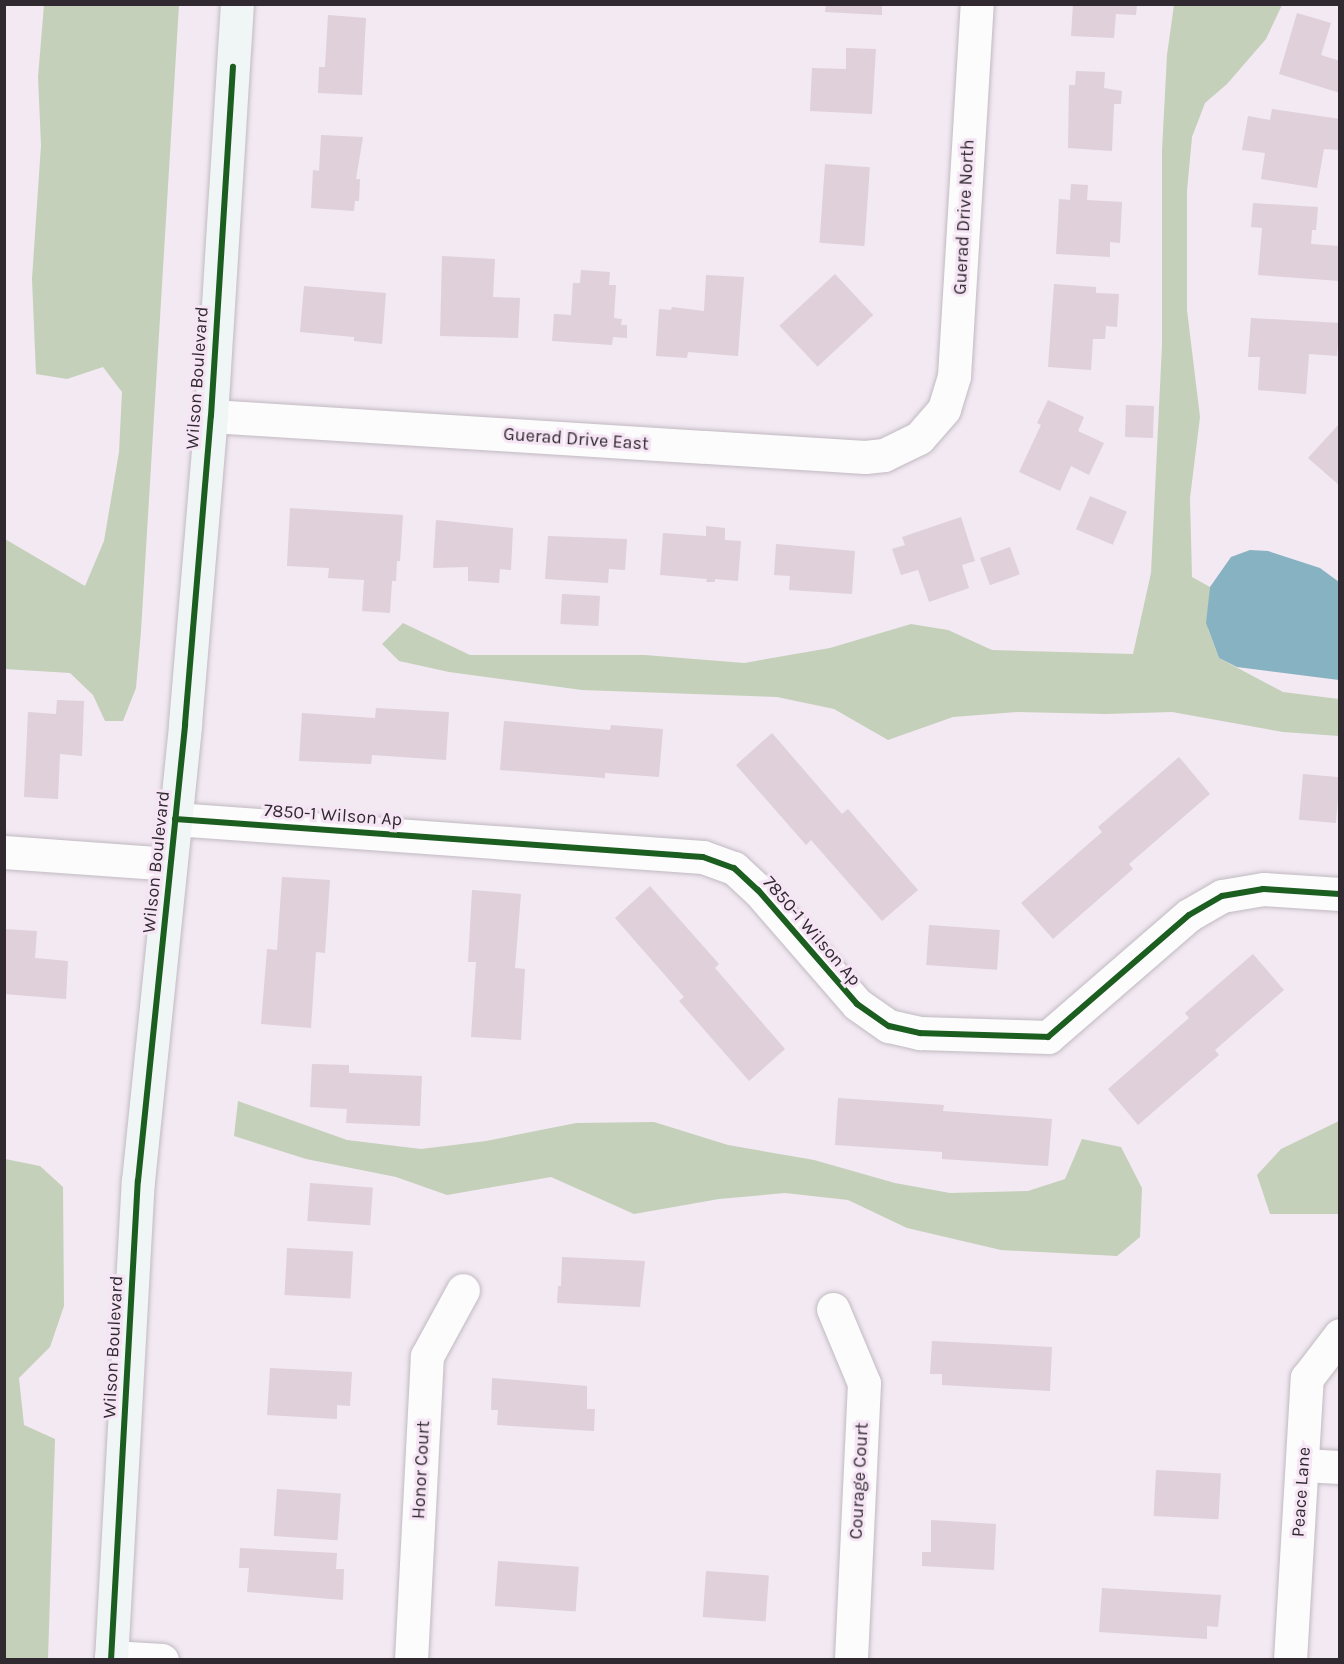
<!DOCTYPE html>
<style>
body{margin:0}
#map{position:relative;width:1344px;height:1664px;overflow:hidden;background:#f2e9f2;font-family:Karla,sans-serif}
div>[style]{position:absolute}
[style*='--x']{left:calc(var(--x)*1px);top:calc(var(--y)*1px);width:calc(var(--w)*1px);rotate:calc(var(--a)*1deg)}
.forest>*{inset:0;background:#c5d0ba}
.water>*{inset:0;background:#87b2c2}
.building>*{inset:0;background:#dfd0da;transform-origin:0 0}
.roads{filter:drop-shadow(0 0 2px #c1bac1) drop-shadow(0 0 2px #c1bac1)}
.minor>*{height:33px;margin:-16.5px;padding:0 16.5px;transform-origin:16.5px;border-radius:16.5px;background:#fdfcfd}
.secondary>*{height:33px;margin:-16.5px;padding:0 16.5px;transform-origin:16.5px;border-radius:16.5px;background:#f0f6f5}
.cycleway>*{height:6px;margin:-3px;padding:0 3px;transform-origin:3px;border-radius:3px;background:#1b5e20}
span{translate:-50% -50%;white-space:nowrap;text-align:center;line-height:1.15;-webkit-text-stroke:6px #f6e5f5;paint-order:stroke}
.street-label{font-size:18px;color:#302a30}
.frame{position:absolute;inset:0;border:6px solid #302a30;pointer-events:none}
</style>
<div id="map">
<div class="forest">
<div style="clip-path:polygon(44px 5px,179px 5px,141px 631px,136px 688px,123px 721px,105px 721px,93px 695px,70px 673px,5px 669px,5px 539px,85px 586px,104px 541px,119px 452px,122px 392px,103px 367px,67px 379px,36px 374px,32px 279px,41px 145px,38px 77px)"></div>
<div style="clip-path:polygon(1174px 5px,1282px 5px,1266px 39px,1227px 84px,1205px 103px,1192px 137px,1187px 191px,1187px 310px,1200px 417px,1190px 498px,1192px 577px,1210px 587px,1208px 629px,1219px 658px,1283px 692px,1339px 699px,1339px 736px,1283px 732px,1172px 712px,1106px 714px,1017px 712px,953px 717px,888px 740px,834px 709px,777px 697px,582px 690px,449px 672px,399px 661px,382px 644px,403px 623px,470px 655px,645px 655px,744px 663px,830px 648px,911px 624px,948px 630px,992px 650px,1133px 654px,1151px 573px,1162px 345px,1162px 150px,1167px 55px)"></div>
<div style="clip-path:polygon(238px 1101px,347px 1140px,421px 1149px,486px 1141px,576px 1123px,654px 1122px,728px 1145px,814px 1160px,895px 1183px,950px 1193px,1028px 1191px,1065px 1179px,1082px 1139px,1121px 1147px,1142px 1188px,1140px 1237px,1117px 1256px,1001px 1250px,907px 1228px,848px 1200px,785px 1193px,719px 1199px,634px 1214px,551px 1177px,447px 1195px,396px 1177px,306px 1159px,234px 1136px)"></div>
<div style="clip-path:polygon(1339px 1121px,1339px 1214px,1270px 1214px,1257px 1175px,1281px 1149px)"></div>
<div style="clip-path:polygon(5px 1159px,40px 1166px,63px 1187px,64px 1306px,50px 1347px,19px 1378px,24px 1425px,55px 1439px,48px 1659px,5px 1659px)"></div>
</div>
<div class="water">
<div style="clip-path:polygon(1250px 550px,1268px 551px,1320px 568px,1339px 582px,1339px 680px,1237px 667px,1219px 658px,1206px 623px,1210px 587px,1231px 557px)"></div>
</div>
<div class="building">
<div style="clip-path:polygon(826px 4px,882px 4px,882px 15px,825px 12px)"></div>
<div style="clip-path:polygon(1073px 4px,1137px 4px,1136px 15px,1116px 14px,1114px 38px,1071px 36px)"></div>
<div style="clip-path:polygon(1297px 13px,1331px 23px,1321px 55px,1340px 61px,1340px 93px,1279px 74px)"></div>
<div style="clip-path:polygon(328px 15px,366px 18px,362px 95px,318px 93px,319px 67px,325px 67px)"></div>
<div style="clip-path:polygon(846px 48px,876px 49px,872px 114px,810px 111px,812px 68px,846px 69px)"></div>
<div style="clip-path:polygon(1076px 71px,1105px 72px,1104px 88px,1122px 91px,1121px 104px,1114px 104px,1112px 151px,1068px 148px,1069px 85px,1075px 85px)"></div>
<div style="clip-path:polygon(1272px 109px,1340px 119px,1338px 150px,1324px 149px,1317px 188px,1261px 179px,1265px 153px,1242px 150px,1248px 116px,1270px 120px)"></div>
<div style="clip-path:polygon(321px 135px,363px 137px,356px 179px,360px 179px,359px 201px,355px 201px,354px 211px,311px 208px,313px 170px,319px 171px)"></div>
<div style="left:825px;top:164px;width:45px;height:79px;rotate:4deg"></div>
<div style="clip-path:polygon(1071px 184px,1088px 185px,1087px 200px,1122px 202px,1120px 243px,1110px 242px,1110px 257px,1056px 254px,1059px 199px,1070px 200px)"></div>
<div style="clip-path:polygon(1253px 203px,1318px 207px,1316px 230px,1312px 230px,1311px 244px,1340px 246px,1340px 281px,1258px 275px,1262px 228px,1251px 227px)"></div>
<div style="clip-path:polygon(442px 256px,495px 259px,493px 297px,520px 298px,518px 338px,440px 336px)"></div>
<div style="clip-path:polygon(581px 270px,610px 272px,609px 285px,616px 285px,614px 318px,622px 319px,621px 325px,627px 325px,627px 338px,613px 337px,612px 345px,552px 341px,554px 314px,571px 315px,573px 283px,580px 283px)"></div>
<div style="left:835px;top:274px;width:56px;height:76px;rotate:47deg"></div>
<div style="clip-path:polygon(706px 275px,744px 277px,738px 356px,688px 352px,687px 358px,656px 356px,659px 309px,671px 310px,672px 307px,704px 311px)"></div>
<div style="clip-path:polygon(1054px 284px,1096px 287px,1096px 293px,1119px 294px,1117px 327px,1106px 326px,1105px 339px,1093px 339px,1091px 370px,1048px 367px)"></div>
<div style="clip-path:polygon(304px 286px,386px 293px,382px 344px,354px 341px,354px 337px,300px 332px)"></div>
<div style="clip-path:polygon(1251px 318px,1340px 323px,1337px 356px,1309px 354px,1306px 394px,1258px 390px,1260px 357px,1248px 357px)"></div>
<div style="clip-path:polygon(1048px 400px,1084px 417px,1078px 431px,1104px 443px,1089px 475px,1071px 466px,1060px 491px,1019px 472px,1041px 425px,1037px 423px)"></div>
<div style="left:1126px;top:405px;width:28px;height:32px;rotate:2deg"></div>
<div style="clip-path:polygon(1340px 423px,1340px 486px,1308px 458px)"></div>
<div style="left:1090px;top:496px;width:40px;height:36px;rotate:23deg"></div>
<div style="clip-path:polygon(290px 508px,403px 515px,400px 561px,397px 561px,396px 581px,392px 581px,390px 613px,362px 611px,364px 580px,328px 578px,329px 568px,287px 566px)"></div>
<div style="clip-path:polygon(961px 517px,975px 561px,962px 565px,969px 588px,929px 602px,918px 570px,901px 575px,892px 549px,905px 545px,902px 537px)"></div>
<div style="clip-path:polygon(436px 520px,513px 528px,511px 570px,500px 569px,499px 583px,468px 581px,468px 567px,433px 568px)"></div>
<div style="clip-path:polygon(706px 526px,725px 528px,725px 540px,741px 541px,738px 581px,715px 579px,715px 582px,706px 582px,707px 579px,660px 575px,663px 533px,706px 536px)"></div>
<div style="clip-path:polygon(548px 536px,627px 539px,625px 570px,609px 569px,608px 583px,545px 579px)"></div>
<div style="clip-path:polygon(776px 544px,855px 551px,852px 594px,789px 590px,790px 576px,774px 575px)"></div>
<div style="left:1010px;top:547px;width:29px;height:32px;rotate:70deg"></div>
<div style="left:562px;top:594px;width:38px;height:30px;rotate:3deg"></div>
<div style="clip-path:polygon(57px 700px,84px 701px,82px 756px,60px 754px,58px 799px,24px 797px,28px 712px,56px 714px)"></div>
<div style="clip-path:polygon(376px 708px,449px 712px,446px 760px,372px 755px,371px 764px,299px 761px,302px 713px,375px 718px)"></div>
<div style="clip-path:polygon(504px 721px,610px 730px,611px 725px,663px 729px,659px 777px,605px 773px,605px 778px,500px 770px)"></div>
<div style="clip-path:polygon(772px 733px,842px 814px,848px 809px,918px 890px,882px 921px,811px 840px,806px 845px,736px 765px)"></div>
<div style="clip-path:polygon(1179px 757px,1210px 794px,1129px 864px,1133px 869px,1053px 939px,1021px 903px,1102px 832px,1098px 827px)"></div>
<div style="left:1303px;top:774px;width:37px;height:46px;rotate:5deg"></div>
<div style="clip-path:polygon(282px 877px,330px 880px,325px 953px,316px 952px,311px 1028px,261px 1024px,267px 949px,277px 950px)"></div>
<div style="clip-path:polygon(650px 886px,719px 964px,715px 968px,785px 1049px,749px 1081px,679px 1001px,684px 997px,615px 918px)"></div>
<div style="clip-path:polygon(472px 890px,521px 894px,515px 968px,525px 969px,521px 1040px,471px 1037px,476px 962px,468px 962px)"></div>
<div style="left:929px;top:925px;width:71px;height:40px;rotate:4deg"></div>
<div style="clip-path:polygon(4px 929px,37px 931px,35px 958px,68px 961px,66px 999px,4px 994px)"></div>
<div style="clip-path:polygon(1253px 954px,1284px 990px,1215px 1050px,1219px 1055px,1138px 1125px,1108px 1089px,1189px 1018px,1185px 1013px)"></div>
<div style="clip-path:polygon(312px 1064px,349px 1065px,349px 1073px,422px 1076px,420px 1126px,346px 1123px,347px 1109px,310px 1107px)"></div>
<div style="clip-path:polygon(838px 1098px,944px 1105px,943px 1111px,1052px 1119px,1048px 1166px,942px 1159px,942px 1152px,835px 1145px)"></div>
<div style="left:310px;top:1183px;width:63px;height:38px;rotate:4deg"></div>
<div style="left:287px;top:1248px;width:66px;height:47px;rotate:3deg"></div>
<div style="clip-path:polygon(562px 1257px,645px 1261px,640px 1307px,557px 1303px,558px 1286px,561px 1286px)"></div>
<div style="clip-path:polygon(932px 1341px,1052px 1347px,1050px 1391px,942px 1385px,942px 1374px,930px 1374px)"></div>
<div style="clip-path:polygon(270px 1368px,352px 1372px,350px 1406px,337px 1405px,337px 1419px,267px 1415px)"></div>
<div style="clip-path:polygon(492px 1378px,587px 1386px,587px 1409px,595px 1409px,594px 1431px,497px 1425px,498px 1410px,491px 1410px)"></div>
<div style="left:1156px;top:1470px;width:65px;height:46px;rotate:3deg"></div>
<div style="left:277px;top:1489px;width:64px;height:47px;rotate:4deg"></div>
<div style="clip-path:polygon(931px 1520px,996px 1524px,994px 1570px,922px 1566px,922px 1552px,931px 1552px)"></div>
<div style="clip-path:polygon(240px 1548px,337px 1553px,336px 1569px,344px 1569px,343px 1600px,247px 1592px,249px 1568px,239px 1568px)"></div>
<div style="left:498px;top:1561px;width:81px;height:45px;rotate:4deg"></div>
<div style="left:706px;top:1571px;width:63px;height:46px;rotate:4deg"></div>
<div style="clip-path:polygon(1102px 1588px,1221px 1595px,1218px 1627px,1207px 1626px,1207px 1639px,1099px 1632px)"></div>
</div>
<div class="roads">
<div class="minor">
<div style="--x:211;--y:416;--w:655;--a:3.59"></div>
<div style="--x:865;--y:457;--w:19;--a:-6"></div>
<div style="--x:884;--y:455;--w:39;--a:-26"></div>
<div style="--x:919;--y:438;--w:38;--a:-49"></div>
<div style="--x:944;--y:409;--w:34;--a:-73"></div>
<div style="--x:954;--y:376;--w:373;--a:-86.5"></div>
<div style="--x:175;--y:819;--w:529;--a:4.12"></div>
<div style="--x:703;--y:857;--w:33;--a:20"></div>
<div style="--x:734;--y:868;--w:33;--a:43"></div>
<div style="--x:758;--y:890;--w:151;--a:49"></div>
<div style="--x:857;--y:1004;--w:39;--a:35"></div>
<div style="--x:889;--y:1026;--w:32;--a:13"></div>
<div style="--x:920;--y:1033;--w:128;--a:1.8"></div>
<div style="--x:1048;--y:1037;--w:186;--a:-40.9"></div>
<div style="--x:1189;--y:915;--w:38;--a:-30"></div>
<div style="--x:1222;--y:896;--w:42;--a:-9.7"></div>
<div style="--x:1263;--y:889;--w:77;--a:3.7"></div>
<div style="--x:4;--y:852;--w:166;--a:4.1"></div>
<div style="--x:833;--y:1309;--w:80;--a:67.3"></div>
<div style="--x:864;--y:1383;--w:277;--a:92.7"></div>
<div style="--x:1302;--y:1465;--w:38;--a:3"></div>
<div style="--x:111;--y:1657;--w:51;--a:3.4"></div>
<div style="--x:411;--y:1660;--w:304;--a:-87"></div>
<div style="--x:427;--y:1356;--w:75;--a:-61.4"></div>
<div style="--x:1290;--y:1660;--w:283;--a:-86.6"></div>
<div style="--x:1307;--y:1378;--w:54;--a:-52.5"></div>
</div>
<div class="secondary">
<div style="--x:111;--y:1660;--w:480;--a:-86.8"></div>
<div style="--x:138;--y:1181;--w:459;--a:-84.1"></div>
<div style="--x:185;--y:724;--w:309;--a:-85.2"></div>
<div style="--x:211;--y:416;--w:413;--a:-86.4"></div>
</div>
</div>
<div class="cycleway">
<div style="--x:175;--y:819;--w:529;--a:4.12"></div>
<div style="--x:703;--y:857;--w:33;--a:20"></div>
<div style="--x:734;--y:868;--w:33;--a:43"></div>
<div style="--x:758;--y:890;--w:151;--a:49"></div>
<div style="--x:857;--y:1004;--w:39;--a:35"></div>
<div style="--x:889;--y:1026;--w:32;--a:13"></div>
<div style="--x:920;--y:1033;--w:128;--a:1.8"></div>
<div style="--x:1048;--y:1037;--w:186;--a:-40.9"></div>
<div style="--x:1189;--y:915;--w:38;--a:-30"></div>
<div style="--x:1222;--y:896;--w:42;--a:-9.7"></div>
<div style="--x:1263;--y:889;--w:77;--a:3.7"></div>
<div style="--x:111;--y:1660;--w:480;--a:-86.8"></div>
<div style="--x:138;--y:1181;--w:459;--a:-84.1"></div>
<div style="--x:185;--y:724;--w:309;--a:-85.2"></div>
<div style="--x:211;--y:416;--w:350;--a:-86.4"></div>
</div>
<div class="street-label">
<span style="left:964px;top:217px;rotate:-87deg">Guerad Drive North</span>
<span style="left:197px;top:378px;rotate:-86deg">Wilson Boulevard</span>
<span style="left:576px;top:439px;rotate:4deg">Guerad Drive East</span>
<span style="left:333px;top:815px;rotate:4deg">7850-1 Wilson Ap</span>
<span style="left:156px;top:862px;rotate:-84deg">Wilson Boulevard</span>
<span style="left:812px;top:931px;rotate:49deg">7850-1 Wilson Ap</span>
<span style="left:113px;top:1347px;rotate:-87deg">Wilson Boulevard</span>
<span style="left:421px;top:1470px;rotate:-87deg">Honor Court</span>
<span style="left:859px;top:1481px;rotate:-87deg">Courage Court</span>
<span style="left:1301px;top:1492px;rotate:-86deg">Peace Lane</span>
</div>
<div class="frame"></div>
</div>
